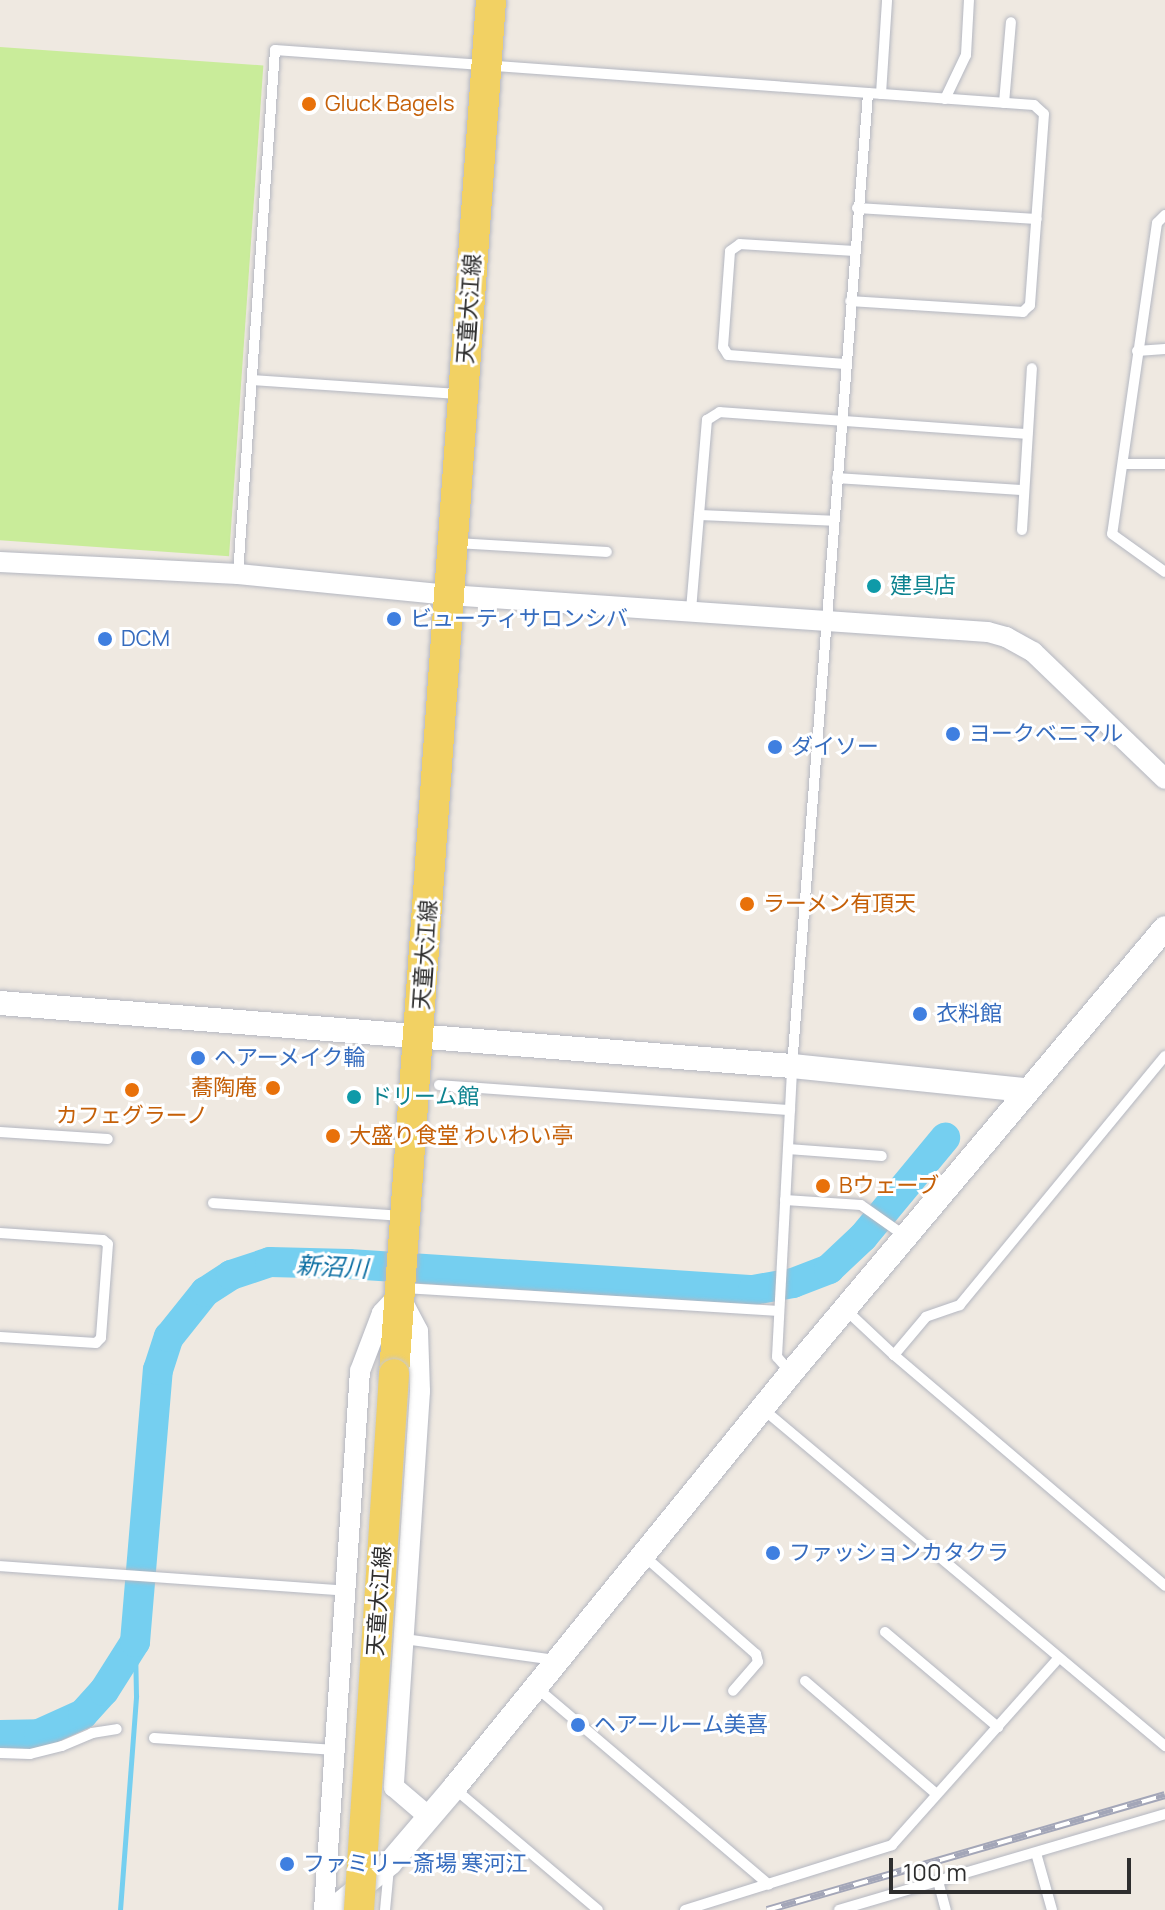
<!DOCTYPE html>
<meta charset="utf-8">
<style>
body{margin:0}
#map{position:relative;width:1165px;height:1910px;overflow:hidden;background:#efe9e1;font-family:Manrope,"Noto Sans JP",sans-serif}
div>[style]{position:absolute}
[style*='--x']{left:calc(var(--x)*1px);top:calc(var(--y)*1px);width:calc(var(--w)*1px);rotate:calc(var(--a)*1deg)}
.pitch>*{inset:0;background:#c9ec9a;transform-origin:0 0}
.stream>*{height:5px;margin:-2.5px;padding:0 2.5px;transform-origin:2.5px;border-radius:2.5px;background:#75cff0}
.river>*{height:30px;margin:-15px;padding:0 15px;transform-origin:15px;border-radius:15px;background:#75cff0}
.roads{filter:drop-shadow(0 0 2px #b4b7c1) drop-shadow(0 0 2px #b4b7c1)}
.service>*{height:10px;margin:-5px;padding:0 5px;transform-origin:5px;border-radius:5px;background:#fff}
.minor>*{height:20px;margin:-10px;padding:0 10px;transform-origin:10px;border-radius:10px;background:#fff}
.tertiary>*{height:24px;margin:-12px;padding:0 12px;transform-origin:12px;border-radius:12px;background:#fff}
.primary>*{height:30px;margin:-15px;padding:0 15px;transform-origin:15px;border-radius:15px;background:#f2d163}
.rail>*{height:8px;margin-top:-4px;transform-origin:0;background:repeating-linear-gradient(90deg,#fff 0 15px,#a3a6b8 0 30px);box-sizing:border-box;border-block:2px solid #a3a6b8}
.bridges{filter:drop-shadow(0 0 2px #c9c9c9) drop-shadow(0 0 2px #c9c9c9)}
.primary-bridge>*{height:30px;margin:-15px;padding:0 15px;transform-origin:15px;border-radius:15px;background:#f2d163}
.dots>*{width:22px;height:22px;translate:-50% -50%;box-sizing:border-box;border:4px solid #fff;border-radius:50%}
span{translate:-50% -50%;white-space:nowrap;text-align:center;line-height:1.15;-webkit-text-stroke:6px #fff;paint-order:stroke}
.food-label{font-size:22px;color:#c56008}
.left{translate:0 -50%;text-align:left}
.right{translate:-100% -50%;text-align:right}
.street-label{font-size:22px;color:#2e2e2e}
.culture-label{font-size:22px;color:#0d838f}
.shop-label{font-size:22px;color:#366cbe}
.water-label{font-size:24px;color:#0d6fa3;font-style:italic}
.scale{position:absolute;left:889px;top:1858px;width:242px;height:36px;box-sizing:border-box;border:4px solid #2e2e2e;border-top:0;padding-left:10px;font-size:24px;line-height:28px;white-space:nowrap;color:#2e2e2e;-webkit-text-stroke:6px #fff;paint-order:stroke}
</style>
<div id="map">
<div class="pitch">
<div style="left:0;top:47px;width:264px;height:492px;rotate:4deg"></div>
</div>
<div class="stream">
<div style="--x:120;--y:1910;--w:215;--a:-85.7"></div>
<div style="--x:136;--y:1696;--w:54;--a:-91.1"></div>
</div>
<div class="river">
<div style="--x:0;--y:1735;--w:39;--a:-1"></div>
<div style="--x:39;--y:1734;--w:48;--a:-24.4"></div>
<div style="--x:83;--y:1714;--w:31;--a:-48"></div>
<div style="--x:104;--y:1691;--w:58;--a:-57.7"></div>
<div style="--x:135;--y:1642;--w:273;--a:-85.2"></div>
<div style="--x:158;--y:1370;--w:35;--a:-72"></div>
<div style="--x:169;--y:1337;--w:58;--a:-51.3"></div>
<div style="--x:205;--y:1292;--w:31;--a:-33"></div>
<div style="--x:231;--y:1275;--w:41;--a:-18.4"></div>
<div style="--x:270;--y:1262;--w:79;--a:1.5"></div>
<div style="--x:349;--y:1264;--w:405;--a:3.7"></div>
<div style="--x:753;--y:1290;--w:41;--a:-9.9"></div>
<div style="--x:793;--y:1283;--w:39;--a:-21"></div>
<div style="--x:829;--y:1269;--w:47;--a:-43.3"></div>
<div style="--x:863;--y:1237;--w:129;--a:-50.4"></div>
</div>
<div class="roads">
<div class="service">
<div style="--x:881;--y:94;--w:94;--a:-86.3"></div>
<div style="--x:945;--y:99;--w:49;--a:-64.5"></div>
<div style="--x:966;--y:55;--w:55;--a:-86.9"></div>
<div style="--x:1004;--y:103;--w:81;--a:-85.1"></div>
<div style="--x:857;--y:208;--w:180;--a:3.5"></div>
<div style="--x:1165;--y:215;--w:11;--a:135"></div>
<div style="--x:1157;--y:223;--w:314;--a:98.2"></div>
<div style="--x:1112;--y:534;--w:65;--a:35.6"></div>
<div style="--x:1137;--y:351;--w:28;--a:-4"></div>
<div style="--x:845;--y:364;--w:117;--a:-175.6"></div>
<div style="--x:728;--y:355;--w:9;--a:-122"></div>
<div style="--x:723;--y:347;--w:96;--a:-85.8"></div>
<div style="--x:730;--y:251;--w:12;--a:-35"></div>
<div style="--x:740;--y:244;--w:114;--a:3.5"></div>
<div style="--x:253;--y:380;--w:208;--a:3.9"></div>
<div style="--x:1125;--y:464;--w:40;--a:0"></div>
<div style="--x:837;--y:478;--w:187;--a:3.7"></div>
<div style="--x:699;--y:515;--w:135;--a:2.5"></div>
<div style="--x:1022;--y:530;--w:162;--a:-86.5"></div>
<div style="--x:457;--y:543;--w:150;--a:3.4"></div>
<div style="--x:238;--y:574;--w:525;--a:-85.96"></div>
<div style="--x:275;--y:50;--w:761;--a:4.14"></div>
<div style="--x:1034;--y:105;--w:13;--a:42"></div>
<div style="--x:1044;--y:114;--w:192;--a:94.2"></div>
<div style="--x:1030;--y:305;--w:10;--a:135"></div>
<div style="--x:1023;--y:312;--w:173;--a:-176.4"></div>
<div style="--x:691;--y:610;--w:191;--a:-85.2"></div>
<div style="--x:707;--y:420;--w:15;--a:-32"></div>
<div style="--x:720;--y:412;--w:308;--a:4.1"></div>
<div style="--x:1165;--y:1056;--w:323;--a:129.5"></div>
<div style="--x:960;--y:1305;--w:36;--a:161"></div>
<div style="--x:926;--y:1317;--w:50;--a:130.1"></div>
<div style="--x:894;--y:1355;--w:356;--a:40.4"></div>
<div style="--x:439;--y:1085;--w:352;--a:4.1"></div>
<div style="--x:0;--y:1132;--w:108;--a:3.7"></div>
<div style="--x:788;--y:1149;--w:94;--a:4.3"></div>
<div style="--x:785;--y:1200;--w:76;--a:3.8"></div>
<div style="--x:861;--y:1205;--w:54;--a:35.2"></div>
<div style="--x:213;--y:1203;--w:189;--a:3.9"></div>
<div style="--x:0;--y:1233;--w:103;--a:3.9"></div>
<div style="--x:103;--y:1240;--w:6;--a:39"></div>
<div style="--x:108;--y:1244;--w:94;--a:94.3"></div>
<div style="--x:101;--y:1338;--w:7;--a:135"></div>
<div style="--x:96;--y:1343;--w:96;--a:-176.4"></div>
<div style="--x:405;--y:1288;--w:374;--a:3.5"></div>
<div style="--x:846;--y:1310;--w:66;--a:43.2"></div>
<div style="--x:791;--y:1373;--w:21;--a:-131"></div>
<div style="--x:777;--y:1357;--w:291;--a:-87"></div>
<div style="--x:792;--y:1066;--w:976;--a:-85.53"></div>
<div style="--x:763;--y:1409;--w:525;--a:39.97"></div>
<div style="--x:644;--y:1556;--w:149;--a:41.2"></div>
<div style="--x:756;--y:1654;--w:8;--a:76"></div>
<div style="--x:758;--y:1662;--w:38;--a:131"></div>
<div style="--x:0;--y:1566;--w:346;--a:4.1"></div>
<div style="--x:885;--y:1632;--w:148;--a:40.1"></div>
<div style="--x:404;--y:1639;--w:153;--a:7.9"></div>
<div style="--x:805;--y:1681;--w:172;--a:40.7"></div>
<div style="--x:537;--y:1688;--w:304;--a:40.3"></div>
<div style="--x:154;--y:1738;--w:182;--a:3.8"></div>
<div style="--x:0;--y:1753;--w:30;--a:2"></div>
<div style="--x:30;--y:1754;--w:33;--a:-14"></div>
<div style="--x:62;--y:1746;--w:33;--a:-23"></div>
<div style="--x:92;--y:1733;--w:25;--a:-9"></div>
<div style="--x:455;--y:1789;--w:187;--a:40.2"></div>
<div style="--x:1036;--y:1853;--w:59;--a:74.3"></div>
<div style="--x:938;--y:1881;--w:30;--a:75"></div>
<div style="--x:385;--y:1910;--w:42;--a:-84.6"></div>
<div style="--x:685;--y:1910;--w:217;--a:-17.4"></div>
<div style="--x:892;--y:1845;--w:249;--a:-48.3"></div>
<div style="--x:839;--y:1910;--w:340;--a:-16.4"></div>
</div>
<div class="minor">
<div style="--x:0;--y:562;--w:238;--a:2.9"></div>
<div style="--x:238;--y:574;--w:212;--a:5.7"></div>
<div style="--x:449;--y:595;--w:540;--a:3.93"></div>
<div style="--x:988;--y:632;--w:19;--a:16"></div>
<div style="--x:1006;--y:637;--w:31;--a:29"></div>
<div style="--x:1033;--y:652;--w:183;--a:43.9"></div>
<div style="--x:324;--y:1910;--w:540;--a:-86.18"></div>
<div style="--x:360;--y:1371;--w:62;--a:-69.2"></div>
<div style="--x:382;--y:1313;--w:25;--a:-47"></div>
<div style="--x:399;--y:1295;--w:41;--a:62.2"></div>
<div style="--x:418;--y:1331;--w:60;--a:88.1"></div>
<div style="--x:420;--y:1391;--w:397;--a:93.8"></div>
<div style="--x:394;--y:1787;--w:46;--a:40.6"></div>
</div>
<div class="tertiary">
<div style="--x:0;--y:1003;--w:795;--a:4.55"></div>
<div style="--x:792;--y:1066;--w:235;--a:5.9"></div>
<div style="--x:333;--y:1910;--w:74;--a:-39.5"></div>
<div style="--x:390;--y:1863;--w:99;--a:-49.5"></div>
<div style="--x:454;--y:1788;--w:535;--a:-50.92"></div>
<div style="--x:791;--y:1373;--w:581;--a:-49.95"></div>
</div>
<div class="primary">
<div style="--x:394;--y:1374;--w:1377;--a:-85.96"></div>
</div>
</div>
<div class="rail">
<div style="--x:767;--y:1910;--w:414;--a:-16.1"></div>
</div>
<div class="bridges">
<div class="primary-bridge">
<div style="--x:359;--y:1910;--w:537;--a:-86.26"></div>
</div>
</div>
<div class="dots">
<div style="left:309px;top:104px;background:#e8710a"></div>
<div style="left:874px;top:586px;background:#0f9aa8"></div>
<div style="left:394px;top:619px;background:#3f7fe0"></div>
<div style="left:105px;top:639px;background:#3f7fe0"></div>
<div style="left:953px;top:734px;background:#3f7fe0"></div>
<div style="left:775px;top:747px;background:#3f7fe0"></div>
<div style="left:747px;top:904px;background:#e8710a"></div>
<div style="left:920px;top:1014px;background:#3f7fe0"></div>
<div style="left:198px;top:1058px;background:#3f7fe0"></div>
<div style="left:273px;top:1088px;background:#e8710a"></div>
<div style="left:132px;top:1090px;background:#e8710a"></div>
<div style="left:354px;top:1097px;background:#0f9aa8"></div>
<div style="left:333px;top:1136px;background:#e8710a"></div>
<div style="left:823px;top:1186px;background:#e8710a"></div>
<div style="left:773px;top:1553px;background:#3f7fe0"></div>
<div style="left:578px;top:1725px;background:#3f7fe0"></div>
<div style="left:287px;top:1864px;background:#3f7fe0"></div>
</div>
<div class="food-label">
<span class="left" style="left:325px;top:104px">Gluck Bagels</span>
<span class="left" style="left:763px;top:904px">ラーメン有頂天</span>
<span class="right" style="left:257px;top:1088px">蕎陶庵</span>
<span style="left:132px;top:1116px">カフェグラーノ</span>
<span class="left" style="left:349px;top:1136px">大盛り食堂 わいわい亭</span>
<span class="left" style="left:839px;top:1186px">Bウェーブ</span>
</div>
<div class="street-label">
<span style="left:469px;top:309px;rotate:-86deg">天童大江線</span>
<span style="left:425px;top:955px;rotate:-86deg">天童大江線</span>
<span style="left:379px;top:1601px;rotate:-86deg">天童大江線</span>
</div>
<div class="culture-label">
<span class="left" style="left:890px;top:586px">建具店</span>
<span class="left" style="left:370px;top:1097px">ドリーム館</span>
</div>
<div class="shop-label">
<span class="left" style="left:410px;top:619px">ビューティサロンシバ</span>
<span class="left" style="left:121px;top:639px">DCM</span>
<span class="left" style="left:969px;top:734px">ヨークベニマル</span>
<span class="left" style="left:791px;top:747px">ダイソー</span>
<span class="left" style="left:936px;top:1014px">衣料館</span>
<span class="left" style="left:214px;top:1058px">ヘアーメイク輪</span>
<span class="left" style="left:789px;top:1553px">ファッションカタクラ</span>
<span class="left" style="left:594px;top:1725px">ヘアールーム美喜</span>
<span class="left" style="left:303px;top:1864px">ファミリー斎場 寒河江</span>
</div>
<div class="water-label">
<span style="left:332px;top:1266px;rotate:3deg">新沼川</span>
</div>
<div class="scale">100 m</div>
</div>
